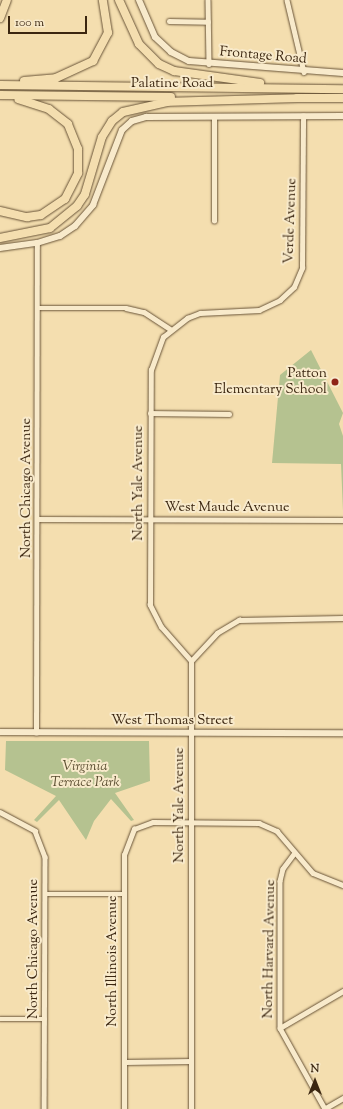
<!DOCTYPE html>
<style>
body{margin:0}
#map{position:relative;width:343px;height:1109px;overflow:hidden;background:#f4deaf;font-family:"Sorts Mill Goudy",serif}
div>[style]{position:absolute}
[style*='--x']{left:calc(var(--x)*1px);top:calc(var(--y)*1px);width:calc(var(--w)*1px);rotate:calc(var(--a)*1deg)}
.green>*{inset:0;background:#b5c290}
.roads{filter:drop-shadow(0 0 1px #695438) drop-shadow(0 0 1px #695438)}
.street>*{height:4.5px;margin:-2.25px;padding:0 2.25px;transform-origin:2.25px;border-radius:2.25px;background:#f8eacb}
.secondary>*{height:6px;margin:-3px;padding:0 3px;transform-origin:3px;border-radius:3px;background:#f8eacb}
.highway>*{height:8px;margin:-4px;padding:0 4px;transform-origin:4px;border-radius:4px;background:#f4deaf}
.dots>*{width:11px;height:11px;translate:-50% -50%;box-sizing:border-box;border:2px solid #f8eacb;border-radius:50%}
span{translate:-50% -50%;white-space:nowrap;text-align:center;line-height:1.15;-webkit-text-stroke:4px #f8eacb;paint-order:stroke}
.street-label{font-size:14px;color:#3b2610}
.poi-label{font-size:14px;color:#3b2610}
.right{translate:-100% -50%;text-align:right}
.park-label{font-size:14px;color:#5a4d30;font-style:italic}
.north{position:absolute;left:295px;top:1061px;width:40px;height:40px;-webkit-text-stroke:3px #f8eacb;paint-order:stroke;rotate:0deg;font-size:11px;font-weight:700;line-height:16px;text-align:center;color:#3b2610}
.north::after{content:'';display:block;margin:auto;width:14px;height:18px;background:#3b2610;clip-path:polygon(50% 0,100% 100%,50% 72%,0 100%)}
.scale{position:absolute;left:8px;top:16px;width:79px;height:18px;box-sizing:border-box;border:2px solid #3b2610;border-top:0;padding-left:5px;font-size:12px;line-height:14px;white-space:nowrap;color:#3b2610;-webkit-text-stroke:3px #f8eacb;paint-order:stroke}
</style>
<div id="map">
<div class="green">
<div style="clip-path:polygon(311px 350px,343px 413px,339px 424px,343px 436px,343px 511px,341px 464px,272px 463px,280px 375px)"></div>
<div style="clip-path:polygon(6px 741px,149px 741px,150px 781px,115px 793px,134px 820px,131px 821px,111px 799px,94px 821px,86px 840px,59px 800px,37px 822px,34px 820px,56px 796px,5px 770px)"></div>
</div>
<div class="roads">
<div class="street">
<div style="--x:208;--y:0;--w:64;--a:89.1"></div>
<div style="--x:287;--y:0;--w:74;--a:76.7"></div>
<div style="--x:169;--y:21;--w:39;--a:1"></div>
<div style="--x:214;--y:221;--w:103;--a:-90"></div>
<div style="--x:38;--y:308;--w:88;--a:0"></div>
<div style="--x:126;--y:308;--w:18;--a:13"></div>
<div style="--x:144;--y:312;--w:31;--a:33"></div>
<div style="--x:150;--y:413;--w:79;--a:0.7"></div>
<div style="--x:38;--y:519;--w:305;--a:0.2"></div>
<div style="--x:191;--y:661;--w:38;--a:-47"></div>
<div style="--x:217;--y:633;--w:26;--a:-31"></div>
<div style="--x:239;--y:620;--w:104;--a:-1.1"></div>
<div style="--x:36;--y:733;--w:490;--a:-89.9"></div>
<div style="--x:0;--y:812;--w:40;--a:28"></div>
<div style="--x:35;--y:831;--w:28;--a:69"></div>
<div style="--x:45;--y:857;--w:252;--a:90.2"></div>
<div style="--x:295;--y:853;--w:20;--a:127"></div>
<div style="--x:283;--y:869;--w:12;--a:104"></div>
<div style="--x:280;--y:881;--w:147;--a:90"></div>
<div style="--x:280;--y:1028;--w:93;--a:60.9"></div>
<div style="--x:46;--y:894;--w:78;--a:0"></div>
<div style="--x:0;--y:1019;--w:45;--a:0"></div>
<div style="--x:280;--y:1028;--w:73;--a:-30.4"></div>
<div style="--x:125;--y:1062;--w:66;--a:-0.9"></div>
<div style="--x:124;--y:1109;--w:254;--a:-90"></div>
<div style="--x:124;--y:855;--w:28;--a:-69"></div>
<div style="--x:134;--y:829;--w:20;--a:-20"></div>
<div style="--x:153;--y:822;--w:106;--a:0.5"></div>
<div style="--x:259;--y:823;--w:20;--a:24"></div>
<div style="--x:277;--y:831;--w:55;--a:49.4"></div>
<div style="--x:313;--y:873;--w:32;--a:22"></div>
<div style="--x:191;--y:1109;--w:448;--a:-90"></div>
<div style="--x:191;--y:661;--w:45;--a:-131.4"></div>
<div style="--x:161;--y:627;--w:25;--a:-117"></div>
<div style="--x:150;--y:605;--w:235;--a:-89.8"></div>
<div style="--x:151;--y:370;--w:35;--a:-70"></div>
<div style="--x:163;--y:337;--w:31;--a:-38"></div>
<div style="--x:187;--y:318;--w:14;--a:-21"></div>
<div style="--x:200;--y:313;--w:59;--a:-2.9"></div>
<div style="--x:259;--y:310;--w:23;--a:-25"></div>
<div style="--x:280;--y:300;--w:19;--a:-43"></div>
<div style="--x:294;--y:287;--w:21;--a:-67"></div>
<div style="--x:302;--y:268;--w:152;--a:-89.6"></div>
<div style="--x:324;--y:1109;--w:22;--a:-30"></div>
</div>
<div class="secondary">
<div style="--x:139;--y:0;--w:40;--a:66.6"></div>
<div style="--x:155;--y:37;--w:22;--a:43"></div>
<div style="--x:171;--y:52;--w:20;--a:27"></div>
<div style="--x:189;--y:61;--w:154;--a:4.5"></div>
<div style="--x:0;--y:248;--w:37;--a:-8"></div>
<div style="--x:37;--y:243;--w:24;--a:-17"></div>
<div style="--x:60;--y:236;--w:18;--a:-34"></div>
<div style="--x:75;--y:226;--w:28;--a:-49"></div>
<div style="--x:93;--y:205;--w:80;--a:-68.9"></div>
<div style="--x:122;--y:130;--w:13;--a:-42"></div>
<div style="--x:132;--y:121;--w:15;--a:-16"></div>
<div style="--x:146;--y:117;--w:197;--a:-0.3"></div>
<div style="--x:0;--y:732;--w:343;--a:0.2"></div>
</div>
<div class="highway">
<div style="--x:119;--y:0;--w:48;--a:65.6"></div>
<div style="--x:139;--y:44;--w:28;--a:45"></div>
<div style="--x:159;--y:64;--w:17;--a:25"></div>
<div style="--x:174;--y:71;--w:87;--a:7.9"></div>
<div style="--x:0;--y:18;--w:19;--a:-69"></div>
<div style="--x:24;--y:81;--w:32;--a:-5"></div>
<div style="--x:56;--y:78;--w:41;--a:-24.7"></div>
<div style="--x:93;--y:61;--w:32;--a:-62"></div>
<div style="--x:108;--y:33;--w:33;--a:-99"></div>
<div style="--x:0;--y:85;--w:343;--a:0.7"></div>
<div style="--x:0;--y:95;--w:171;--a:0.7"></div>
<div style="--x:297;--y:98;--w:46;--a:0"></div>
<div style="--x:0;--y:211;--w:28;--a:13"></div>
<div style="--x:27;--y:217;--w:14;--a:-8"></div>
<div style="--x:41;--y:215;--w:29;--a:-34"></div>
<div style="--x:65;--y:199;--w:29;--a:-63"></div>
<div style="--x:78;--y:173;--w:24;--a:-90"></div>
<div style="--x:78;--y:149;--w:27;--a:-112"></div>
<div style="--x:68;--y:124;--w:24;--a:-142"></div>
<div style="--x:49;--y:109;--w:32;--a:-162"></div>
<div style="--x:0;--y:238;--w:51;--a:-11.3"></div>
<div style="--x:50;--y:228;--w:35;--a:-39"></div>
<div style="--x:77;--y:206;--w:14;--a:-56"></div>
<div style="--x:85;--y:194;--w:59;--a:-73.4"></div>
<div style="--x:102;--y:137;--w:19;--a:-58"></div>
<div style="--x:112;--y:121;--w:14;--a:-39"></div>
<div style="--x:123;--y:112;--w:45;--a:-12.8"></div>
<div style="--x:167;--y:102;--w:135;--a:-1.7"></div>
</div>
</div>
<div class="dots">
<div style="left:335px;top:382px;background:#8f2418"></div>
</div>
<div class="street-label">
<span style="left:263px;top:56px;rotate:5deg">Frontage Road</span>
<span style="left:172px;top:84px">Palatine Road</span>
<span style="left:291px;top:221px;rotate:-88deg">Verde Avenue</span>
<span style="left:139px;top:483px;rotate:-90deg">North Yale Avenue</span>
<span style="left:27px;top:488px;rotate:-90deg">North Chicago Avenue</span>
<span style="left:227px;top:508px">West Maude Avenue</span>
<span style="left:172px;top:721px">West Thomas Street</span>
<span style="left:180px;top:805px;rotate:-90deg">North Yale Avenue</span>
<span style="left:34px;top:949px;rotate:-90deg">North Chicago Avenue</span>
<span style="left:270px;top:949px;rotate:-89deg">North Harvard Avenue</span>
<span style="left:113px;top:961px;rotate:-90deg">North Illinois Avenue</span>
</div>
<div class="poi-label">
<span class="right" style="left:327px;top:382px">Patton<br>Elementary School</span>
</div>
<div class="park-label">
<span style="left:85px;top:775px">Virginia<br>Terrace Park</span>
</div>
<div class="north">N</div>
<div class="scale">100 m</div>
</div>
